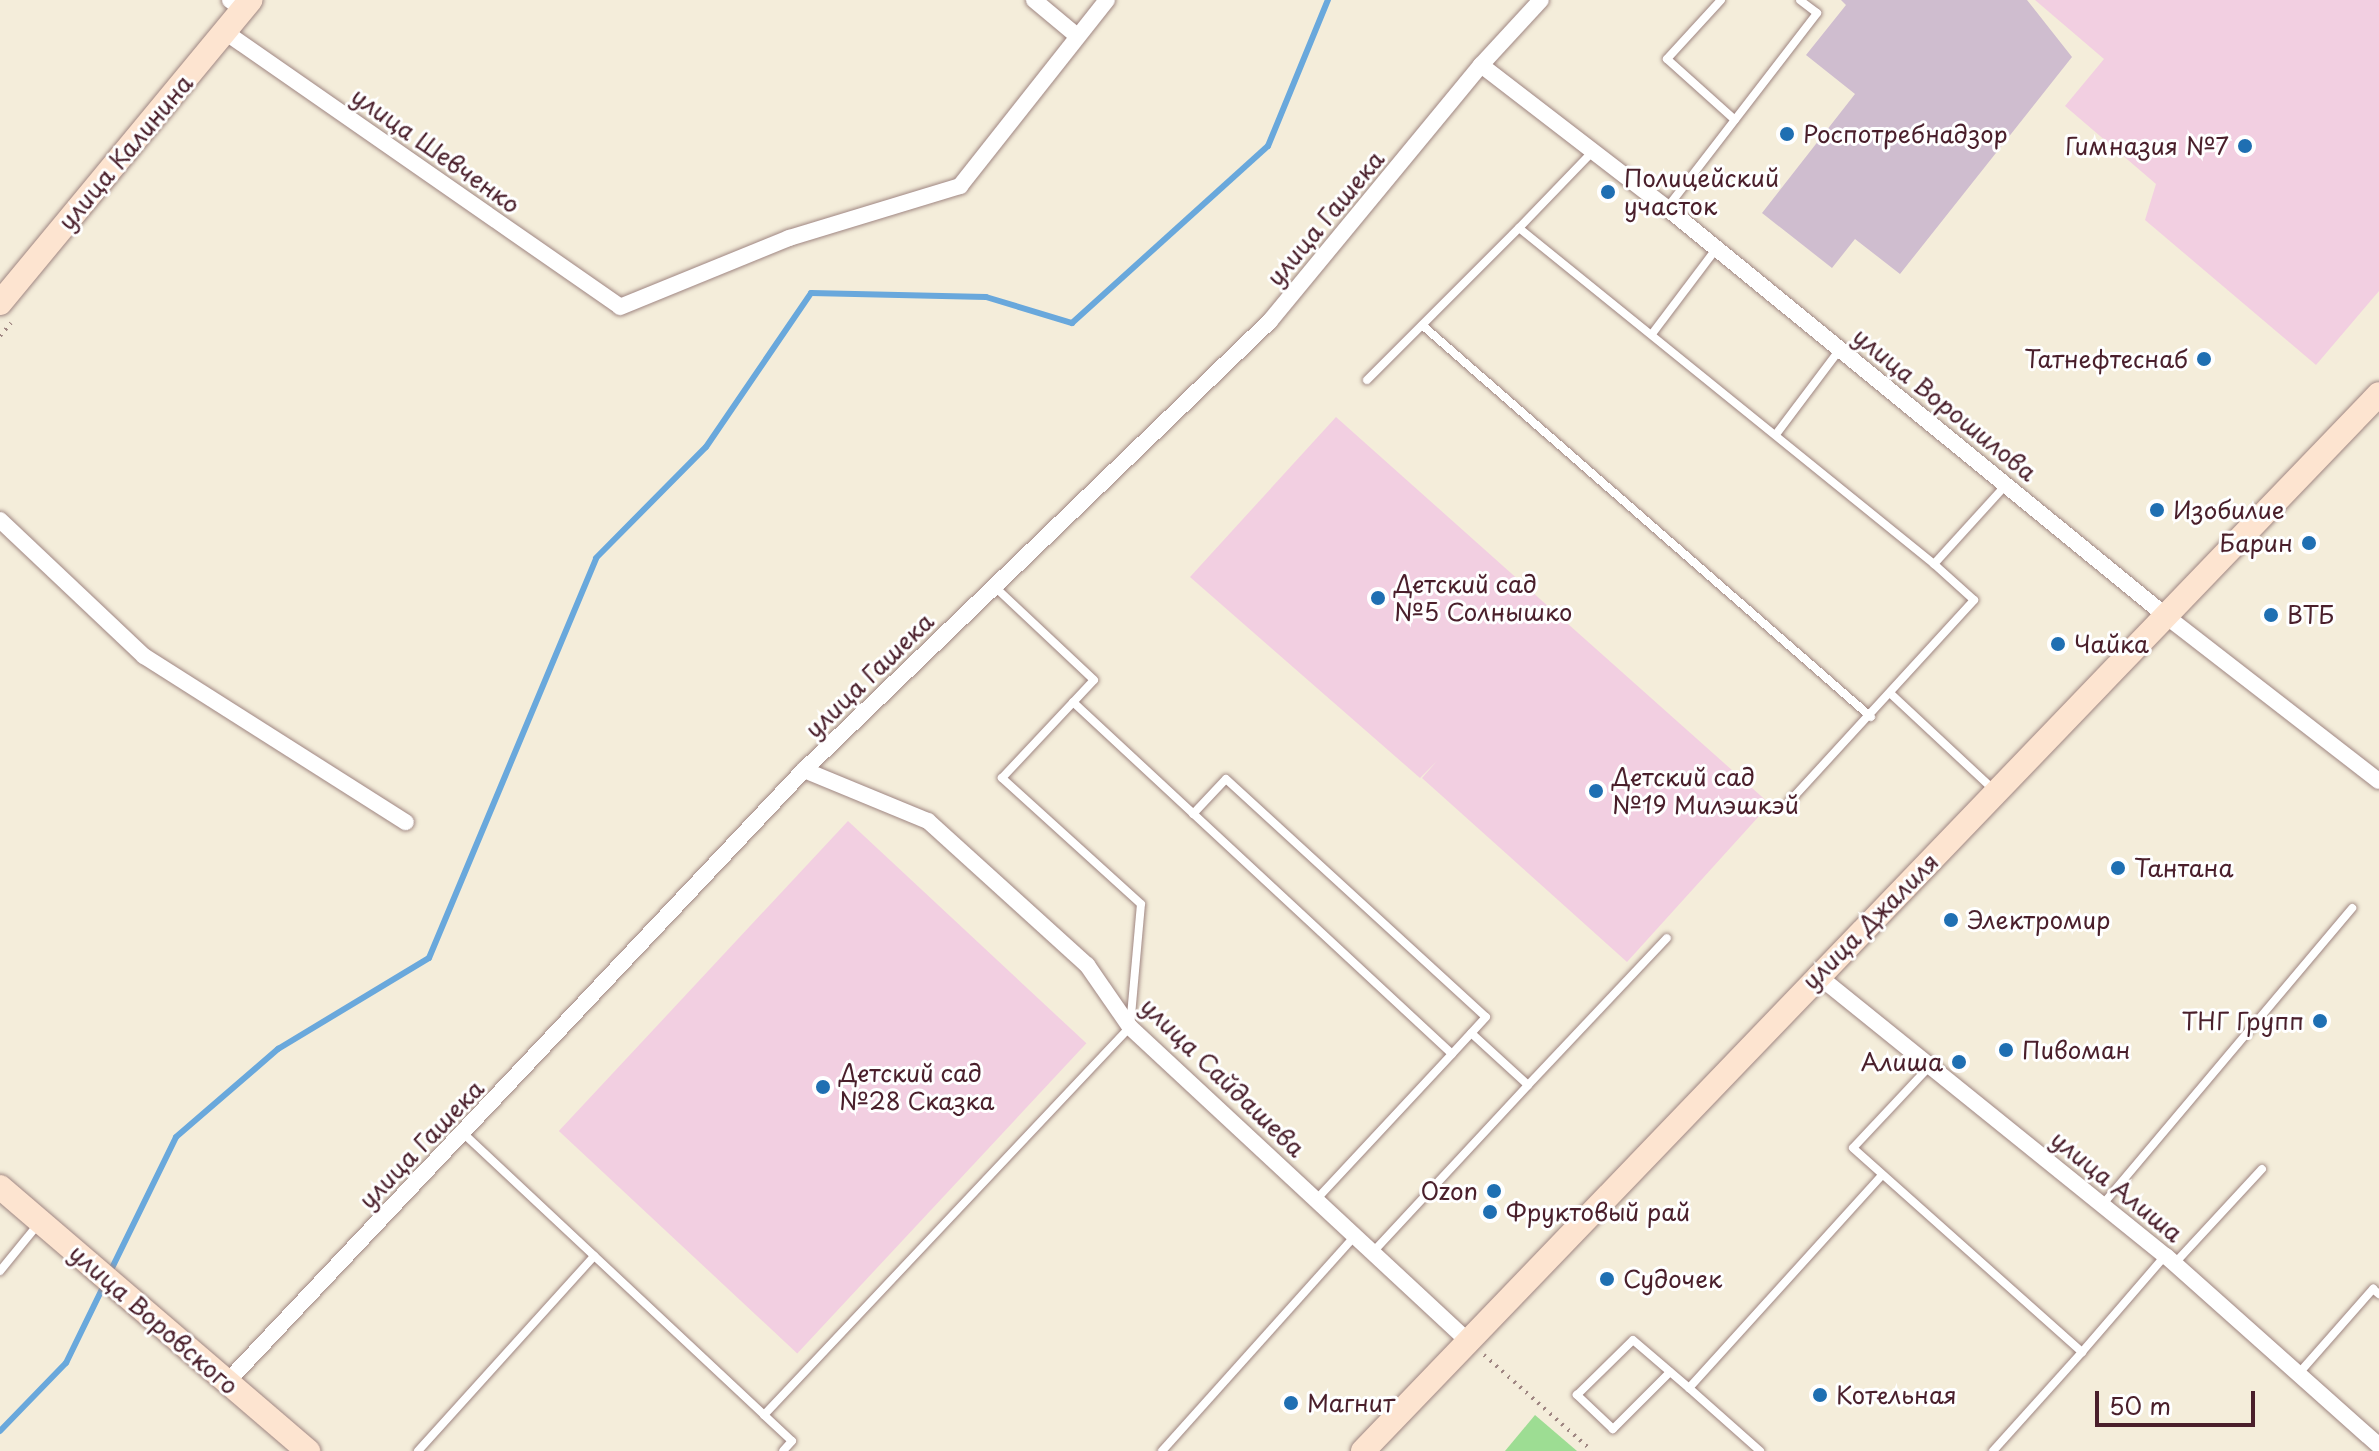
<!DOCTYPE html>
<meta charset="utf-8">
<style>
body{margin:0}
#map{position:relative;width:2379px;height:1451px;overflow:hidden;background:#f4edda;font-family:"Playpen Sans",sans-serif}
div>[style]{position:absolute}
[style*='--x']{left:calc(var(--x)*1px);top:calc(var(--y)*1px);width:calc(var(--w)*1px);rotate:calc(var(--a)*1deg)}
.built>*{inset:0;background:#f2cfe1;transform-origin:0 0}
.industrial>*{inset:0;background:#cfbdcf}
.green>*{inset:0;background:#9ddd93}
.stream>*{height:6px;margin:-3px;padding:0 3px;transform-origin:3px;border-radius:3px;background:#69a8dc}
.path>*{height:4px;margin-top:-2px;transform-origin:0;background:repeating-linear-gradient(90deg,#9f8682 0 2px,transparent 0 8px)}
.roads{filter:drop-shadow(0 0 2px #9f8682) drop-shadow(0 0 2px #9f8682)}
.lane>*{height:8px;margin:-4px;padding:0 4px;transform-origin:4px;border-radius:4px;background:#fff}
.street>*{height:16px;margin:-8px;padding:0 8px;transform-origin:8px;border-radius:8px;background:#fff}
.secondary>*{height:24px;margin:-12px;padding:0 12px;transform-origin:12px;border-radius:12px;background:#fde4d0}
.dots>*{width:22px;height:22px;translate:-50% -50%;box-sizing:border-box;border:4px solid #fff;border-radius:50%}
span{translate:-50% -50%;white-space:nowrap;text-align:center;line-height:1.15;-webkit-text-stroke:6px #fff;paint-order:stroke}
.poi-label{font-size:24px;color:#4a1f2b}
.left{translate:0 -50%;text-align:left}
.right{translate:-100% -50%;text-align:right}
.street-label{font-size:24px;color:#4a1f2b}
.scale{position:absolute;left:2095px;top:1391px;width:160px;height:36px;box-sizing:border-box;border:4px solid #4a1f2b;border-top:0;padding-left:10px;font-size:24px;line-height:28px;white-space:nowrap;color:#4a1f2b;-webkit-text-stroke:6px #fff;paint-order:stroke}
</style>
<div id="map">
<div class="built">
<div style="clip-path:polygon(2035px 0,2379px 0,2379px 291px,2316px 365px,2145px 220px,2156px 184px,2065px 106px,2104px 59px)"></div>
<div style="clip-path:polygon(1336px 417px,1770px 804px,1627px 962px,1422px 778px,1437px 761px,1420px 778px,1190px 577px)"></div>
<div style="left:848px;top:821px;width:326px;height:424px;rotate:43deg"></div>
</div>
<div class="industrial">
<div style="clip-path:polygon(1841px 0,2027px 0,2072px 57px,1900px 274px,1855px 239px,1832px 268px,1762px 213px,1855px 94px,1806px 55px,1846px 5px)"></div>
</div>
<div class="green">
<div style="clip-path:polygon(1535px 1415px,1577px 1451px,1505px 1451px)"></div>
</div>
<div class="stream">
<div style="--x:110;--y:1272;--w:150;--a:-63.9"></div>
<div style="--x:176;--y:1137;--w:135;--a:-40.8"></div>
<div style="--x:278;--y:1049;--w:176;--a:-31.1"></div>
<div style="--x:429;--y:958;--w:433;--a:-67.3"></div>
<div style="--x:596;--y:558;--w:156;--a:-45.3"></div>
<div style="--x:706;--y:447;--w:186;--a:-55.7"></div>
<div style="--x:811;--y:293;--w:175;--a:1.3"></div>
<div style="--x:986;--y:297;--w:90;--a:16.8"></div>
<div style="--x:1072;--y:323;--w:264;--a:-42.1"></div>
<div style="--x:1268;--y:146;--w:158;--a:-67.7"></div>
<div style="--x:0;--y:1431;--w:95;--a:-45.9"></div>
<div style="--x:66;--y:1363;--w:89;--a:-64"></div>
</div>
<div class="path">
<div style="--x:0;--y:336;--w:17;--a:-50"></div>
<div style="--x:1484;--y:1355;--w:144;--a:41.6"></div>
</div>
<div class="roads">
<div class="lane">
<div style="--x:1721;--y:0;--w:80;--a:132.5"></div>
<div style="--x:1667;--y:59;--w:91;--a:41.9"></div>
<div style="--x:1667;--y:208;--w:246;--a:-52.4"></div>
<div style="--x:1817;--y:13;--w:21;--a:-143"></div>
<div style="--x:1519;--y:228;--w:107;--a:-46.1"></div>
<div style="--x:1422;--y:325;--w:596;--a:41.12"></div>
<div style="--x:1652;--y:334;--w:106;--a:-53"></div>
<div style="--x:1367;--y:380;--w:215;--a:-45"></div>
<div style="--x:1519;--y:228;--w:534;--a:38.99"></div>
<div style="--x:1934;--y:564;--w:107;--a:-47.7"></div>
<div style="--x:1777;--y:433;--w:105;--a:-53.1"></div>
<div style="--x:1891;--y:694;--w:139;--a:43"></div>
<div style="--x:1073;--y:702;--w:517;--a:42.88"></div>
<div style="--x:1452;--y:1054;--w:198;--a:133"></div>
<div style="--x:1789;--y:802;--w:274;--a:-47.5"></div>
<div style="--x:1974;--y:600;--w:54;--a:-138"></div>
<div style="--x:1193;--y:814;--w:48;--a:-46.7"></div>
<div style="--x:1226;--y:779;--w:352;--a:42.5"></div>
<div style="--x:1486;--y:1017;--w:50;--a:132.6"></div>
<div style="--x:1930;--y:1066;--w:112;--a:133.2"></div>
<div style="--x:1853;--y:1148;--w:307;--a:41.7"></div>
<div style="--x:2082;--y:1352;--w:127;--a:-49.2"></div>
<div style="--x:1528;--y:1085;--w:202;--a:-46.6"></div>
<div style="--x:464;--y:1134;--w:411;--a:43.1"></div>
<div style="--x:764;--y:1415;--w:533;--a:-46.67"></div>
<div style="--x:1130;--y:1027;--w:123;--a:-84.9"></div>
<div style="--x:1141;--y:904;--w:188;--a:-137.8"></div>
<div style="--x:1002;--y:778;--w:134;--a:-46.8"></div>
<div style="--x:1094;--y:680;--w:136;--a:-136.8"></div>
<div style="--x:2103;--y:1204;--w:387;--a:-49.9"></div>
<div style="--x:1373;--y:1252;--w:228;--a:-47.1"></div>
<div style="--x:1528;--y:1085;--w:77;--a:-137.6"></div>
<div style="--x:2175;--y:1263;--w:128;--a:-47.2"></div>
<div style="--x:0;--y:1271;--w:63;--a:-50.8"></div>
<div style="--x:1670;--y:1372;--w:81;--a:135"></div>
<div style="--x:1613;--y:1429;--w:50;--a:-136.6"></div>
<div style="--x:1577;--y:1395;--w:78;--a:-44.5"></div>
<div style="--x:1633;--y:1340;--w:74;--a:40.6"></div>
<div style="--x:1689;--y:1388;--w:286;--a:-47.8"></div>
<div style="--x:2300;--y:1372;--w:111;--a:-48.7"></div>
<div style="--x:2373;--y:1289;--w:8;--a:40"></div>
<div style="--x:1689;--y:1388;--w:95;--a:41.6"></div>
<div style="--x:764;--y:1415;--w:38;--a:43"></div>
<div style="--x:792;--y:1441;--w:13;--a:132"></div>
<div style="--x:418;--y:1451;--w:263;--a:-47.9"></div>
<div style="--x:1162;--y:1451;--w:289;--a:-48.1"></div>
<div style="--x:1993;--y:1451;--w:133;--a:-48"></div>
</div>
<div class="street">
<div style="--x:230;--y:0;--w:16;--a:38"></div>
<div style="--x:1034;--y:0;--w:55;--a:39.8"></div>
<div style="--x:225;--y:32;--w:481;--a:34.8"></div>
<div style="--x:620;--y:307;--w:183;--a:-22.2"></div>
<div style="--x:789;--y:238;--w:179;--a:-16.9"></div>
<div style="--x:960;--y:186;--w:237;--a:-51.7"></div>
<div style="--x:1481;--y:65;--w:235;--a:37.6"></div>
<div style="--x:1667;--y:208;--w:645;--a:39.27"></div>
<div style="--x:2166;--y:616;--w:269;--a:37.8"></div>
<div style="--x:0;--y:520;--w:198;--a:43.4"></div>
<div style="--x:144;--y:656;--w:310;--a:32.4"></div>
<div style="--x:804;--y:770;--w:134;--a:22.4"></div>
<div style="--x:928;--y:821;--w:215;--a:42.2"></div>
<div style="--x:1087;--y:965;--w:75;--a:55.3"></div>
<div style="--x:1130;--y:1027;--w:464;--a:42.9"></div>
<div style="--x:1816;--y:974;--w:449;--a:38.9"></div>
<div style="--x:2166;--y:1256;--w:285;--a:41.7"></div>
<div style="--x:227;--y:1382;--w:841;--a:-46.69"></div>
<div style="--x:804;--y:770;--w:647;--a:-43.94"></div>
<div style="--x:1270;--y:321;--w:332;--a:-50.5"></div>
<div style="--x:1481;--y:65;--w:88;--a:-47.3"></div>
</div>
<div class="secondary">
<div style="--x:0;--y:303;--w:393;--a:-50.4"></div>
<div style="--x:0;--y:1187;--w:406;--a:40.6"></div>
<div style="--x:1363;--y:1451;--w:1466;--a:-46.13"></div>
</div>
</div>
<div class="dots">
<div style="left:1787px;top:134px;background:#1f6fb2"></div>
<div style="left:2245px;top:146px;background:#1f6fb2"></div>
<div style="left:1608px;top:192px;background:#1f6fb2"></div>
<div style="left:2204px;top:359px;background:#1f6fb2"></div>
<div style="left:2157px;top:510px;background:#1f6fb2"></div>
<div style="left:2309px;top:543px;background:#1f6fb2"></div>
<div style="left:1378px;top:598px;background:#1f6fb2"></div>
<div style="left:2271px;top:615px;background:#1f6fb2"></div>
<div style="left:2058px;top:644px;background:#1f6fb2"></div>
<div style="left:1596px;top:791px;background:#1f6fb2"></div>
<div style="left:2118px;top:868px;background:#1f6fb2"></div>
<div style="left:1951px;top:920px;background:#1f6fb2"></div>
<div style="left:2320px;top:1021px;background:#1f6fb2"></div>
<div style="left:2006px;top:1050px;background:#1f6fb2"></div>
<div style="left:1959px;top:1062px;background:#1f6fb2"></div>
<div style="left:823px;top:1087px;background:#1f6fb2"></div>
<div style="left:1494px;top:1191px;background:#1f6fb2"></div>
<div style="left:1490px;top:1212px;background:#1f6fb2"></div>
<div style="left:1607px;top:1279px;background:#1f6fb2"></div>
<div style="left:1820px;top:1395px;background:#1f6fb2"></div>
<div style="left:1291px;top:1403px;background:#1f6fb2"></div>
</div>
<div class="poi-label">
<span class="left" style="left:1803px;top:134px">Роспотребнадзор</span>
<span class="right" style="left:2229px;top:146px">Гимназия №7</span>
<span class="left" style="left:1624px;top:192px">Полицейский<br>участок</span>
<span class="right" style="left:2188px;top:359px">Татнефтеснаб</span>
<span class="left" style="left:2173px;top:510px">Изобилие</span>
<span class="right" style="left:2293px;top:543px">Барин</span>
<span class="left" style="left:1394px;top:598px">Детский сад<br>№5 Солнышко</span>
<span class="left" style="left:2287px;top:615px">ВТБ</span>
<span class="left" style="left:2074px;top:644px">Чайка</span>
<span class="left" style="left:1612px;top:791px">Детский сад<br>№19 Милэшкэй</span>
<span class="left" style="left:2134px;top:868px">Тантана</span>
<span class="left" style="left:1967px;top:920px">Электромир</span>
<span class="right" style="left:2304px;top:1021px">ТНГ Групп</span>
<span class="left" style="left:2022px;top:1050px">Пивоман</span>
<span class="right" style="left:1943px;top:1062px">Алиша</span>
<span class="left" style="left:839px;top:1087px">Детский сад<br>№28 Сказка</span>
<span class="right" style="left:1478px;top:1191px">Ozon</span>
<span class="left" style="left:1506px;top:1212px">Фруктовый рай</span>
<span class="left" style="left:1623px;top:1279px">Судочек</span>
<span class="left" style="left:1836px;top:1395px">Котельная</span>
<span class="left" style="left:1307px;top:1403px">Магнит</span>
</div>
<div class="street-label">
<span style="left:436px;top:150px;rotate:35deg">улица Шевченко</span>
<span style="left:125px;top:152px;rotate:-50deg">улица Калинина</span>
<span style="left:1325px;top:218px;rotate:-50deg">улица Гашека</span>
<span style="left:1945px;top:404px;rotate:39deg">улица Ворошилова</span>
<span style="left:869px;top:675px;rotate:-44deg">улица Гашека</span>
<span style="left:1870px;top:921px;rotate:-45deg">улица Джалиля</span>
<span style="left:1223px;top:1077px;rotate:44deg">улица Сайдашева</span>
<span style="left:421px;top:1144px;rotate:-46deg">улица Гашека</span>
<span style="left:2117px;top:1186px;rotate:39deg">улица Алиша</span>
<span style="left:154px;top:1319px;rotate:41deg">улица Воровского</span>
</div>
<div class="scale">50 m</div>
</div>
